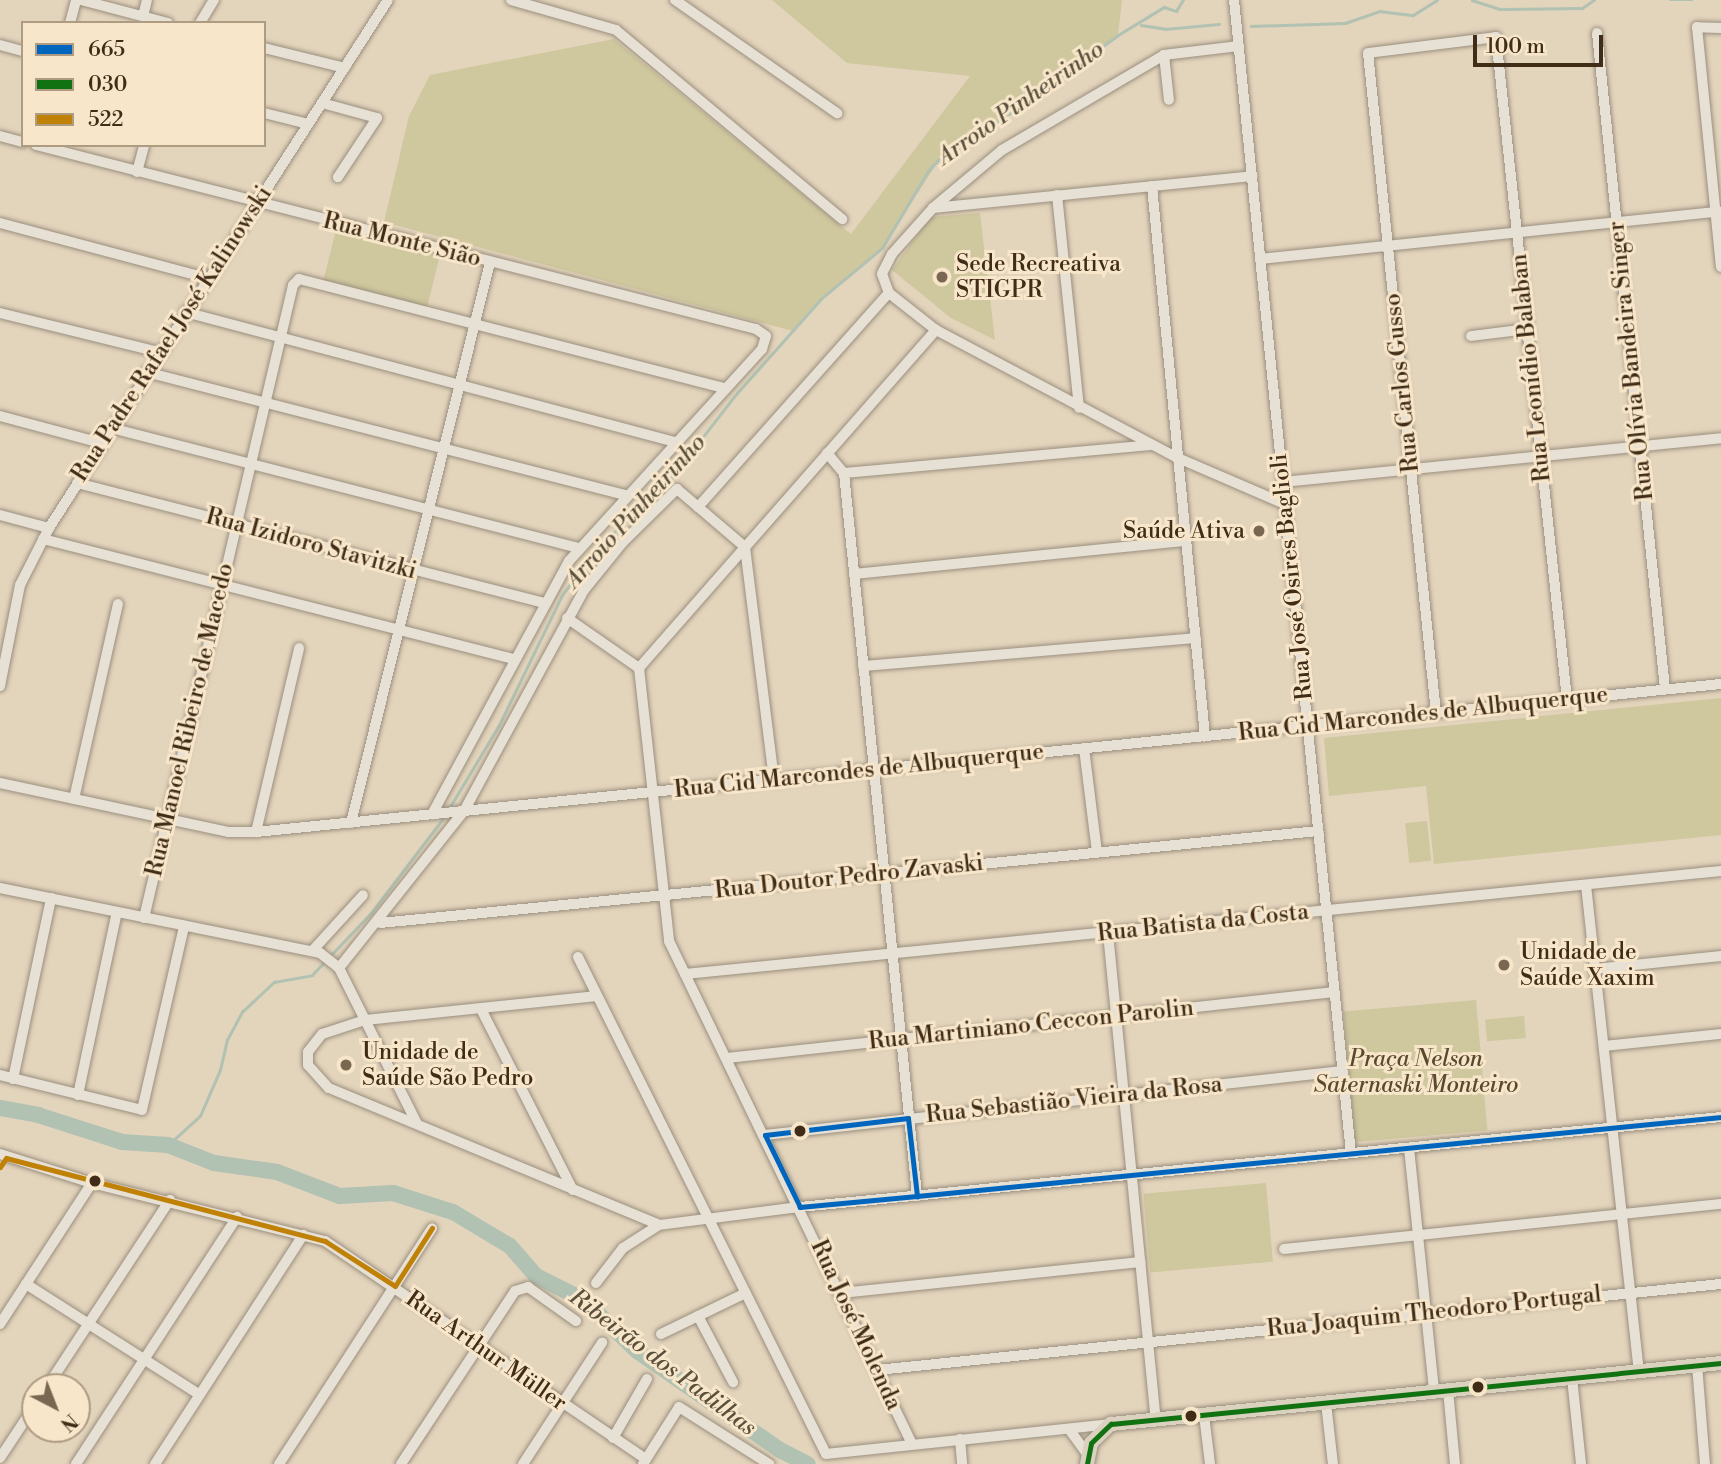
<!DOCTYPE html>
<meta charset="utf-8">
<style>
body{margin:0}
#map{position:relative;width:1721px;height:1464px;overflow:hidden;background:#e3d4bc;font-family:"Libre Bodoni",serif}
div>[style]{position:absolute}
[style*='--x']{left:calc(var(--x)*1px);top:calc(var(--y)*1px);width:calc(var(--w)*1px);rotate:calc(var(--a)*1deg)}
.green>*{inset:0;background:#cfc79e;transform-origin:0 0}
.stream>*{height:2.5px;margin:-1.25px;padding:0 1.25px;transform-origin:1.25px;border-radius:1.25px;background:#b1c1b2}
.river>*{height:16px;margin:-8px;padding:0 8px;transform-origin:8px;border-radius:8px;background:#b1c1b2}
.roads{filter:drop-shadow(0 0 2px #9a8f7e) drop-shadow(0 0 2px #9a8f7e)}
.minor>*{height:10px;margin:-5px;padding:0 5px;transform-origin:5px;border-radius:5px;background:#e7e0d4}
.major>*{height:14px;margin:-7px;padding:0 7px;transform-origin:7px;border-radius:7px;background:#dbd1bf}
.bus-1>*{height:5px;margin:-2.5px;padding:0 2.5px;transform-origin:2.5px;border-radius:2.5px;background:#0065bd}
.bus-2>*{height:5px;margin:-2.5px;padding:0 2.5px;transform-origin:2.5px;border-radius:2.5px;background:#107210}
.bus-3>*{height:5px;margin:-2.5px;padding:0 2.5px;transform-origin:2.5px;border-radius:2.5px;background:#c08107}
.dots>*{width:19px;height:19px;translate:-50% -50%;box-sizing:border-box;border:4px solid #f7e6c9;border-radius:50%}
span{translate:-50% -50%;white-space:nowrap;text-align:center;line-height:1.15;-webkit-text-stroke:6px #f7e6c9;paint-order:stroke}
.street-label{font-size:23px;color:#412c17}
.poi-label{font-size:23px;color:#412c17}
.left{translate:0 -50%;text-align:left}
.right{translate:-100% -50%;text-align:right}
.park-label{font-size:23px;color:#5a492d;font-style:italic}
.water-label{font-size:24px;color:#584f3d;font-style:italic}
.legend{position:absolute;left:21px;top:21px;width:245px;height:126px;box-sizing:border-box;background:#f7e6c9;border:2px solid #ae9c82;margin:0;padding:9px 12px;list-style:none;font-size:21px;color:#412c17}
.legend li{display:flex;align-items:center;gap:14px;height:35px}
.legend b{width:35px;border:2px solid #ae9c82}
.north{position:absolute;left:21px;top:1373px;width:70px;height:70px;box-sizing:border-box;background:#f7e6c9;border:2px solid #ae9c82;border-radius:50%;rotate:138deg;font-size:19px;font-weight:700;line-height:28px;text-align:center;color:#412c17}
.north::after{content:'';display:block;margin:auto;width:24px;height:32px;background:#7a6751;clip-path:polygon(50% 0,100% 100%,50% 72%,0 100%)}
.scale{position:absolute;left:1473px;top:35px;width:130px;height:32px;box-sizing:border-box;border:4px solid #412c17;border-top:0;padding-left:9px;font-size:21px;line-height:24px;white-space:nowrap;color:#412c17;-webkit-text-stroke:5px #f7e6c9;paint-order:stroke}
</style>
<div id="map">
<div class="green">
<div style="clip-path:polygon(772px 0,1122px 0,1118px 35px,969px 143px,941px 157px,882px 248px,822px 298px,793px 331px,384px 222px,409px 116px,430px 75px,614px 39px,851px 234px,970px 76px,847px 63px)"></div>
<div style="clip-path:polygon(980px 213px,985px 256px,995px 340px,951px 318px,892px 270px,930px 217px)"></div>
<div style="left:337px;top:226px;width:107px;height:58px;rotate:14deg"></div>
<div style="clip-path:polygon(1721px 698px,1721px 835px,1434px 864px,1426px 786px,1329px 796px,1324px 738px)"></div>
<div style="left:1427px;top:821px;width:40px;height:22px;rotate:84deg"></div>
<div style="left:1476px;top:1000px;width:131px;height:133px;rotate:85deg"></div>
<div style="left:1524px;top:1016px;width:22px;height:39px;rotate:85deg"></div>
<div style="left:1266px;top:1183px;width:79px;height:123px;rotate:85deg"></div>
</div>
<div class="stream">
<div style="--x:1472;--y:0;--w:28;--a:18"></div>
<div style="--x:1499;--y:9;--w:83;--a:-0.7"></div>
<div style="--x:1582;--y:8;--w:14;--a:-34"></div>
<div style="--x:1670;--y:0;--w:22;--a:0"></div>
<div style="--x:1141;--y:25;--w:24;--a:9"></div>
<div style="--x:1165;--y:29;--w:54;--a:-5.3"></div>
<div style="--x:1251;--y:26;--w:94;--a:-1.8"></div>
<div style="--x:1345;--y:23;--w:36;--a:-19"></div>
<div style="--x:1379;--y:11;--w:34;--a:7"></div>
<div style="--x:1413;--y:15;--w:28;--a:-32"></div>
<div style="--x:448;--y:810;--w:99;--a:-59"></div>
<div style="--x:499;--y:725;--w:144;--a:-64.1"></div>
<div style="--x:562;--y:595;--w:63;--a:-52"></div>
<div style="--x:601;--y:545;--w:97;--a:-43.7"></div>
<div style="--x:671;--y:478;--w:108;--a:-52.2"></div>
<div style="--x:737;--y:393;--w:127;--a:-48.2"></div>
<div style="--x:822;--y:298;--w:78;--a:-39.8"></div>
<div style="--x:882;--y:248;--w:90;--a:-59.1"></div>
<div style="--x:928;--y:171;--w:19;--a:-47"></div>
<div style="--x:941;--y:157;--w:31;--a:-27"></div>
<div style="--x:969;--y:143;--w:184;--a:-35.9"></div>
<div style="--x:1118;--y:35;--w:54;--a:-31.3"></div>
<div style="--x:1164;--y:7;--w:13;--a:18"></div>
<div style="--x:1176;--y:11;--w:13;--a:-58"></div>
<div style="--x:329;--y:957;--w:61;--a:-46.3"></div>
<div style="--x:371;--y:913;--w:122;--a:-52.7"></div>
<div style="--x:168;--y:1145;--w:43;--a:-42.2"></div>
<div style="--x:200;--y:1116;--w:50;--a:-66.5"></div>
<div style="--x:220;--y:1070;--w:31;--a:-77"></div>
<div style="--x:227;--y:1040;--w:32;--a:-62"></div>
<div style="--x:242;--y:1012;--w:44;--a:-43.2"></div>
<div style="--x:274;--y:982;--w:39;--a:-10"></div>
<div style="--x:312;--y:975;--w:19;--a:-47"></div>
</div>
<div class="river">
<div style="--x:0;--y:1108;--w:39;--a:10"></div>
<div style="--x:38;--y:1115;--w:88;--a:17.8"></div>
<div style="--x:122;--y:1142;--w:46;--a:3.7"></div>
<div style="--x:168;--y:1145;--w:49;--a:21.4"></div>
<div style="--x:214;--y:1163;--w:64;--a:8.1"></div>
<div style="--x:277;--y:1172;--w:67;--a:20.9"></div>
<div style="--x:340;--y:1196;--w:53;--a:-3.2"></div>
<div style="--x:393;--y:1193;--w:63;--a:17.6"></div>
<div style="--x:453;--y:1212;--w:66;--a:30.8"></div>
<div style="--x:510;--y:1246;--w:40;--a:49"></div>
<div style="--x:536;--y:1276;--w:54;--a:26.6"></div>
<div style="--x:584;--y:1300;--w:74;--a:43.9"></div>
<div style="--x:637;--y:1351;--w:174;--a:34.7"></div>
<div style="--x:780;--y:1450;--w:31;--a:27"></div>
</div>
<div class="roads">
<div class="minor">
<div style="--x:81;--y:0;--w:90;--a:14.8"></div>
<div style="--x:511;--y:0;--w:109;--a:15.9"></div>
<div style="--x:616;--y:30;--w:295;--a:39.9"></div>
<div style="--x:675;--y:0;--w:198;--a:34.9"></div>
<div style="--x:1234;--y:0;--w:1159;--a:84.21"></div>
<div style="--x:143;--y:16;--w:16;--a:-76"></div>
<div style="--x:70;--y:23;--w:24;--a:-75"></div>
<div style="--x:200;--y:23;--w:27;--a:-59"></div>
<div style="--x:1721;--y:28;--w:24;--a:-178"></div>
<div style="--x:1697;--y:27;--w:241;--a:84.3"></div>
<div style="--x:1597;--y:33;--w:660;--a:84.08"></div>
<div style="--x:0;--y:45;--w:24;--a:15"></div>
<div style="--x:1239;--y:46;--w:76;--a:173.2"></div>
<div style="--x:1164;--y:55;--w:188;--a:149.6"></div>
<div style="--x:1002;--y:150;--w:90;--a:140"></div>
<div style="--x:933;--y:208;--w:62;--a:131.7"></div>
<div style="--x:892;--y:254;--w:22;--a:117"></div>
<div style="--x:882;--y:274;--w:20;--a:70"></div>
<div style="--x:889;--y:293;--w:60;--a:38.2"></div>
<div style="--x:936;--y:330;--w:274;--a:27.9"></div>
<div style="--x:1178;--y:458;--w:116;--a:23.3"></div>
<div style="--x:264;--y:48;--w:83;--a:13.9"></div>
<div style="--x:1164;--y:55;--w:45;--a:83.7"></div>
<div style="--x:322;--y:103;--w:57;--a:15.3"></div>
<div style="--x:377;--y:118;--w:71;--a:123.5"></div>
<div style="--x:264;--y:113;--w:45;--a:14"></div>
<div style="--x:0;--y:136;--w:24;--a:15"></div>
<div style="--x:36;--y:145;--w:743;--a:14.34"></div>
<div style="--x:756;--y:329;--w:12;--a:35"></div>
<div style="--x:766;--y:336;--w:14;--a:107"></div>
<div style="--x:762;--y:349;--w:287;--a:132.3"></div>
<div style="--x:569;--y:561;--w:288;--a:118.4"></div>
<div style="--x:137;--y:172;--w:28;--a:-75"></div>
<div style="--x:1152;--y:186;--w:553;--a:84.5"></div>
<div style="--x:1057;--y:195;--w:214;--a:84.1"></div>
<div style="--x:933;--y:208;--w:321;--a:-5.7"></div>
<div style="--x:0;--y:223;--w:214;--a:14.9"></div>
<div style="--x:1260;--y:259;--w:463;--a:-5.9"></div>
<div style="--x:185;--y:312;--w:507;--a:14.86"></div>
<div style="--x:0;--y:313;--w:164;--a:13.8"></div>
<div style="--x:1471;--y:336;--w:56;--a:-7.1"></div>
<div style="--x:146;--y:372;--w:495;--a:14.4"></div>
<div style="--x:0;--y:416;--w:105;--a:15"></div>
<div style="--x:111;--y:428;--w:484;--a:14.4"></div>
<div style="--x:827;--y:453;--w:26;--a:50"></div>
<div style="--x:844;--y:473;--w:727;--a:84.23"></div>
<div style="--x:844;--y:473;--w:308;--a:-5.2"></div>
<div style="--x:1283;--y:482;--w:440;--a:-5.7"></div>
<div style="--x:77;--y:483;--w:483;--a:14.4"></div>
<div style="--x:698;--y:507;--w:287;--a:-48.3"></div>
<div style="--x:0;--y:515;--w:51;--a:14.9"></div>
<div style="--x:43;--y:539;--w:487;--a:14.3"></div>
<div style="--x:854;--y:574;--w:334;--a:-5.7"></div>
<div style="--x:567;--y:618;--w:88;--a:34.8"></div>
<div style="--x:639;--y:668;--w:275;--a:83.7"></div>
<div style="--x:669;--y:941;--w:559;--a:64.21"></div>
<div style="--x:863;--y:666;--w:334;--a:-4.8"></div>
<div style="--x:639;--y:668;--w:450;--a:-48.7"></div>
<div style="--x:0;--y:686;--w:103;--a:-78.8"></div>
<div style="--x:20;--y:585;--w:64;--a:-63"></div>
<div style="--x:49;--y:528;--w:627;--a:-57.3"></div>
<div style="--x:1436;--y:713;--w:663;--a:-95.88"></div>
<div style="--x:1368;--y:53;--w:129;--a:-7.1"></div>
<div style="--x:1496;--y:37;--w:666;--a:83.88"></div>
<div style="--x:1084;--y:748;--w:105;--a:82.9"></div>
<div style="--x:0;--y:783;--w:233;--a:12.1"></div>
<div style="--x:228;--y:832;--w:28;--a:0"></div>
<div style="--x:256;--y:832;--w:1472;--a:-5.77"></div>
<div style="--x:74;--y:799;--w:200;--a:-77.3"></div>
<div style="--x:351;--y:823;--w:578;--a:-76.08"></div>
<div style="--x:256;--y:832;--w:189;--a:-76.8"></div>
<div style="--x:1586;--y:885;--w:489;--a:83.8"></div>
<div style="--x:0;--y:888;--w:327;--a:11.5"></div>
<div style="--x:320;--y:953;--w:24;--a:38"></div>
<div style="--x:339;--y:968;--w:174;--a:63.4"></div>
<div style="--x:144;--y:918;--w:650;--a:-76.75"></div>
<div style="--x:293;--y:285;--w:8;--a:-45"></div>
<div style="--x:299;--y:279;--w:440;--a:14.4"></div>
<div style="--x:380;--y:923;--w:943;--a:-5.6"></div>
<div style="--x:1108;--y:933;--w:489;--a:84.4"></div>
<div style="--x:313;--y:950;--w:74;--a:-47.7"></div>
<div style="--x:578;--y:957;--w:555;--a:63.48"></div>
<div style="--x:826;--y:1454;--w:287;--a:-6"></div>
<div style="--x:339;--y:968;--w:201;--a:-51.5"></div>
<div style="--x:464;--y:811;--w:251;--a:-61.5"></div>
<div style="--x:584;--y:590;--w:62;--a:-50.9"></div>
<div style="--x:623;--y:542;--w:76;--a:-44.5"></div>
<div style="--x:677;--y:489;--w:89;--a:40.5"></div>
<div style="--x:745;--y:547;--w:235;--a:82.9"></div>
<div style="--x:1595;--y:969;--w:127;--a:-5.9"></div>
<div style="--x:685;--y:974;--w:1041;--a:-5.68"></div>
<div style="--x:597;--y:996;--w:233;--a:174.1"></div>
<div style="--x:365;--y:1020;--w:45;--a:162"></div>
<div style="--x:322;--y:1034;--w:23;--a:128"></div>
<div style="--x:308;--y:1052;--w:13;--a:90"></div>
<div style="--x:308;--y:1065;--w:31;--a:48"></div>
<div style="--x:329;--y:1088;--w:357;--a:22.5"></div>
<div style="--x:481;--y:1009;--w:203;--a:63.1"></div>
<div style="--x:1604;--y:1046;--w:118;--a:-5.9"></div>
<div style="--x:727;--y:1058;--w:611;--a:-6.21"></div>
<div style="--x:0;--y:1075;--w:146;--a:13.8"></div>
<div style="--x:142;--y:1110;--w:189;--a:-77.1"></div>
<div style="--x:13;--y:1079;--w:185;--a:-78.1"></div>
<div style="--x:78;--y:1095;--w:187;--a:-78"></div>
<div style="--x:765;--y:1135;--w:581;--a:-6.33"></div>
<div style="--x:1409;--y:1148;--w:245;--a:84.1"></div>
<div style="--x:0;--y:1154;--w:96;--a:17.5"></div>
<div style="--x:92;--y:1183;--w:240;--a:14"></div>
<div style="--x:325;--y:1241;--w:388;--a:34.2"></div>
<div style="--x:1284;--y:1249;--w:439;--a:-5.9"></div>
<div style="--x:596;--y:1283;--w:44;--a:-52.4"></div>
<div style="--x:623;--y:1248;--w:43;--a:-32.6"></div>
<div style="--x:659;--y:1225;--w:142;--a:-7.3"></div>
<div style="--x:800;--y:1207;--w:925;--a:-5.58"></div>
<div style="--x:26;--y:1284;--w:206;--a:32.5"></div>
<div style="--x:841;--y:1293;--w:301;--a:-5.9"></div>
<div style="--x:698;--y:1316;--w:75;--a:62.1"></div>
<div style="--x:0;--y:1324;--w:168;--a:-56.9"></div>
<div style="--x:661;--y:1334;--w:94;--a:-25.8"></div>
<div style="--x:1697;--y:1365;--w:99;--a:85.4"></div>
<div style="--x:877;--y:1370;--w:848;--a:-5.82"></div>
<div style="--x:1572;--y:1378;--w:86;--a:84"></div>
<div style="--x:47;--y:1387;--w:224;--a:-56.7"></div>
<div style="--x:1448;--y:1390;--w:74;--a:84.6"></div>
<div style="--x:1326;--y:1403;--w:61;--a:83.5"></div>
<div style="--x:1204;--y:1415;--w:49;--a:83"></div>
<div style="--x:1069;--y:1429;--w:31;--a:54"></div>
<div style="--x:613;--y:1438;--w:68;--a:-60"></div>
<div style="--x:960;--y:1439;--w:25;--a:85"></div>
<div style="--x:0;--y:1458;--w:64;--a:-56.6"></div>
<div style="--x:76;--y:1464;--w:295;--a:-56.9"></div>
<div style="--x:155;--y:1464;--w:273;--a:-57.1"></div>
<div style="--x:279;--y:1464;--w:281;--a:-57"></div>
<div style="--x:401;--y:1464;--w:207;--a:-56.6"></div>
<div style="--x:515;--y:1291;--w:14;--a:-17"></div>
<div style="--x:528;--y:1287;--w:59;--a:35.3"></div>
<div style="--x:523;--y:1464;--w:145;--a:-56.9"></div>
<div style="--x:643;--y:1464;--w:67;--a:-57.7"></div>
<div style="--x:679;--y:1407;--w:107;--a:32.3"></div>
</div>
<div class="major">
<div style="--x:1087;--y:1464;--w:21;--a:-79"></div>
<div style="--x:1091;--y:1443;--w:28;--a:-44"></div>
<div style="--x:1111;--y:1424;--w:613;--a:-5.71"></div>
</div>
</div>
<div class="bus-1">
<div style="--x:908;--y:1118;--w:79;--a:83.4"></div>
<div style="--x:917;--y:1196;--w:118;--a:174.6"></div>
<div style="--x:800;--y:1207;--w:80;--a:-115.9"></div>
<div style="--x:765;--y:1135;--w:144;--a:-6.8"></div>
<div style="--x:917;--y:1196;--w:808;--a:-5.61"></div>
</div>
<div class="bus-2">
<div style="--x:1087;--y:1464;--w:21;--a:-79"></div>
<div style="--x:1091;--y:1443;--w:28;--a:-44"></div>
<div style="--x:1111;--y:1424;--w:613;--a:-5.71"></div>
</div>
<div class="bus-3">
<div style="--x:0;--y:1167;--w:11;--a:-56"></div>
<div style="--x:6;--y:1158;--w:330;--a:14.6"></div>
<div style="--x:325;--y:1241;--w:83;--a:32.7"></div>
<div style="--x:395;--y:1286;--w:69;--a:-57.5"></div>
</div>
<div class="dots">
<div style="left:942px;top:277px;background:#7a6751"></div>
<div style="left:1259px;top:531px;background:#7a6751"></div>
<div style="left:1504px;top:965px;background:#7a6751"></div>
<div style="left:346px;top:1065px;background:#7a6751"></div>
<div style="left:800px;top:1131px;background:#412c17"></div>
<div style="left:95px;top:1181px;background:#412c17"></div>
<div style="left:1478px;top:1387px;background:#412c17"></div>
<div style="left:1191px;top:1416px;background:#412c17"></div>
</div>
<div class="street-label">
<span style="left:402px;top:240px;rotate:14deg">Rua Monte Sião</span>
<span style="left:172px;top:334px;rotate:-57deg">Rua Padre Rafael José Kalinowski</span>
<span style="left:1631px;top:361px;rotate:-96deg">Rua Olívia Bandeira Singer</span>
<span style="left:1531px;top:368px;rotate:-96deg">Rua Leonídio Balaban</span>
<span style="left:1402px;top:383px;rotate:-96deg">Rua Carlos Gusso</span>
<span style="left:311px;top:544px;rotate:15deg">Rua Izidoro Stavitzki</span>
<span style="left:1292px;top:577px;rotate:-96deg">Rua José Osires Baglioli</span>
<span style="left:1423px;top:714px;rotate:-6deg">Rua Cid Marcondes de Albuquerque</span>
<span style="left:190px;top:720px;rotate:-77deg">Rua Manoel Ribeiro de Macedo</span>
<span style="left:859px;top:771px;rotate:-6deg">Rua Cid Marcondes de Albuquerque</span>
<span style="left:849px;top:877px;rotate:-6deg">Rua Doutor Pedro Zavaski</span>
<span style="left:1203px;top:923px;rotate:-6deg">Rua Batista da Costa</span>
<span style="left:1031px;top:1025px;rotate:-6deg">Rua Martiniano Ceccon Parolin</span>
<span style="left:1074px;top:1100px;rotate:-6deg">Rua Sebastião Vieira da Rosa</span>
<span style="left:1434px;top:1312px;rotate:-6deg">Rua Joaquim Theodoro Portugal</span>
<span style="left:856px;top:1325px;rotate:65deg">Rua José Molenda</span>
<span style="left:486px;top:1351px;rotate:35deg">Rua Arthur Müller</span>
</div>
<div class="poi-label">
<span class="left" style="left:956px;top:277px">Sede Recreativa<br>STIGPR</span>
<span class="right" style="left:1245px;top:531px">Saúde Ativa</span>
<span class="left" style="left:1520px;top:965px">Unidade de<br>Saúde Xaxim</span>
<span class="left" style="left:362px;top:1065px">Unidade de<br>Saúde São Pedro</span>
</div>
<div class="park-label">
<span style="left:1416px;top:1072px">Praça Nelson<br>Saternaski Monteiro</span>
</div>
<div class="water-label">
<span style="left:1021px;top:104px;rotate:-35deg">Arroio Pinheirinho</span>
<span style="left:636px;top:512px;rotate:-48deg">Arroio Pinheirinho</span>
<span style="left:662px;top:1363px;rotate:37deg">Ribeirão dos Padilhas</span>
</div>
<ul class="legend">
<li><b style="height:9px;background:#0065bd"></b>665</li>
<li><b style="height:9px;background:#107210"></b>030</li>
<li><b style="height:9px;background:#c08107"></b>522</li>
</ul>
<div class="north">N</div>
<div class="scale">100 m</div>
</div>
